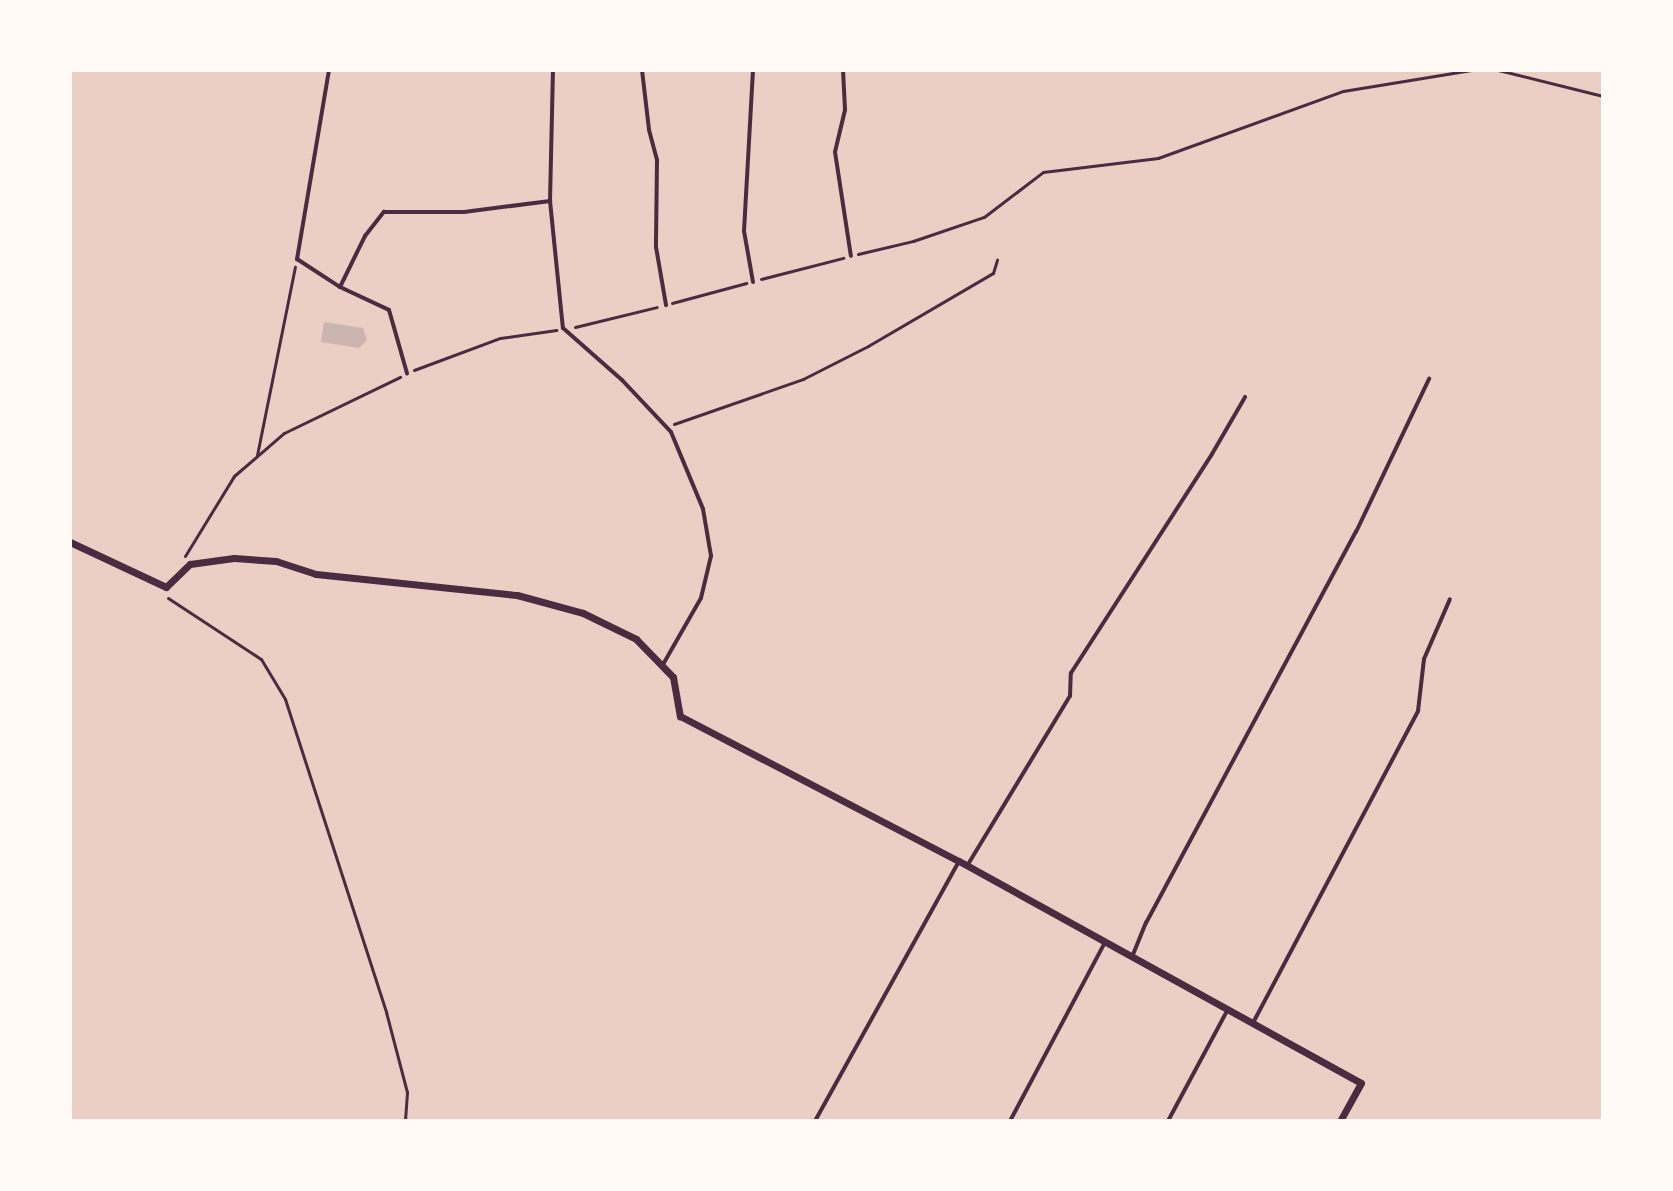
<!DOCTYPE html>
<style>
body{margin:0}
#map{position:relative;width:1673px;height:1191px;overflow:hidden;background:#f7e1d7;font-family:"Playfair Display",serif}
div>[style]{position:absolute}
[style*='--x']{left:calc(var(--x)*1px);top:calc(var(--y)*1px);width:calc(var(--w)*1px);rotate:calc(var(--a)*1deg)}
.green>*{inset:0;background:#ebcfc5;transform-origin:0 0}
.building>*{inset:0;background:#ccb4b1}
.path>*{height:3px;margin:-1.5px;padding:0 1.5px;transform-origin:1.5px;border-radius:1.5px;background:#4a2c40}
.service>*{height:4px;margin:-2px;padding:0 2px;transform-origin:2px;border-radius:2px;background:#4a2c40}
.minor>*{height:7px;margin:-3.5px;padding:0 3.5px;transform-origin:3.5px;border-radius:3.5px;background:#4a2c40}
span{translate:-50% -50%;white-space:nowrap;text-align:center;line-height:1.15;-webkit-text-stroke:8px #fffaf5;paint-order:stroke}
.frame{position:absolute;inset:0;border:72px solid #fffaf5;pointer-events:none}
</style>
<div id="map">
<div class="green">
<div style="left:70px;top:70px;width:1533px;height:1051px"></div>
</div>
<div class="building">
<div style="clip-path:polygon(324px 322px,363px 328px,367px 340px,359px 348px,321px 342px)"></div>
</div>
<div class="path">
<div style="--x:1498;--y:70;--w:108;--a:13.9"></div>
<div style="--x:858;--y:254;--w:57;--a:-13.3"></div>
<div style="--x:913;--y:241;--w:75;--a:-18.7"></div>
<div style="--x:984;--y:217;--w:74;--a:-37.3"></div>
<div style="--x:1043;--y:172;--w:116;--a:-6.9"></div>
<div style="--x:1158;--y:158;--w:197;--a:-19.9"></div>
<div style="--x:1343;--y:91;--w:130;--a:-9.3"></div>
<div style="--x:761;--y:279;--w:85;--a:-14.4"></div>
<div style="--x:672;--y:303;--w:77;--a:-15.1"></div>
<div style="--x:575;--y:327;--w:84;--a:-13.7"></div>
<div style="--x:414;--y:370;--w:92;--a:-20.4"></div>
<div style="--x:500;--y:338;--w:57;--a:-8.1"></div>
<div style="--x:674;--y:424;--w:137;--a:-19.2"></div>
<div style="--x:803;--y:379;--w:73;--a:-26.9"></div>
<div style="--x:868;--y:346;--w:145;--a:-30.3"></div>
<div style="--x:993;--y:273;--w:14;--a:-73"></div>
<div style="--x:257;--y:455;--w:192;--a:-78.6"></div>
<div style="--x:185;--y:556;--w:94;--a:-58.5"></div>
<div style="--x:234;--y:476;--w:66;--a:-40.7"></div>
<div style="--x:284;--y:433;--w:129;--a:-25.8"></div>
<div style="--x:168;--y:598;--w:111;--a:33.3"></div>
<div style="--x:261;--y:659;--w:47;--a:59"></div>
<div style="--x:285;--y:699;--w:329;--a:72.1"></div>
<div style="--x:386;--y:1012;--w:83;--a:75.3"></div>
<div style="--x:407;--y:1092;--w:29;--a:94"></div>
</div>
<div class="service">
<div style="--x:329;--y:70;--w:192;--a:99.6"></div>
<div style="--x:297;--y:259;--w:51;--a:33.1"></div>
<div style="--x:340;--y:287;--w:54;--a:25.1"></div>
<div style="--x:389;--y:310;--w:66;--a:74.1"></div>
<div style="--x:642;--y:70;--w:60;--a:83.3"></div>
<div style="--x:649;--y:130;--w:31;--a:75"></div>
<div style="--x:657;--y:160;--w:87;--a:90.7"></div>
<div style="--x:656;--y:247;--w:59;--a:80.2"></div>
<div style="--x:843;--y:70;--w:40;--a:87.1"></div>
<div style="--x:845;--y:110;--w:43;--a:103.4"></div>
<div style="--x:835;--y:152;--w:105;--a:81.3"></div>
<div style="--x:550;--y:201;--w:131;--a:-88.7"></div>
<div style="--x:753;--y:282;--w:52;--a:-100"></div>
<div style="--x:744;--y:231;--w:161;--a:-86.8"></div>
<div style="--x:340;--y:287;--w:57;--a:-63.9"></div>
<div style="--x:365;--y:236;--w:31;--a:-52"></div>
<div style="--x:384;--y:212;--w:80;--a:0"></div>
<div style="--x:464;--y:212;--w:87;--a:-7.3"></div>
<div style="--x:550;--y:201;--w:128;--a:84.2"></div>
<div style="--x:563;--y:328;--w:79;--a:41.4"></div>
<div style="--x:622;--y:380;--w:71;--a:46.7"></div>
<div style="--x:671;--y:432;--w:83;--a:67.4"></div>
<div style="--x:703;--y:509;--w:48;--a:80.3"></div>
<div style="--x:711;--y:556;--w:43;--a:103.4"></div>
<div style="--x:701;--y:598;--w:78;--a:119.8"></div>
<div style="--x:967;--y:866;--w:199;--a:-58.8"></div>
<div style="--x:1070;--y:696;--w:23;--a:-88"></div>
<div style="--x:1071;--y:673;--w:260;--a:-57.2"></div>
<div style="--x:1212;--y:454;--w:66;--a:-59.9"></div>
<div style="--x:1132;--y:957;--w:37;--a:-68"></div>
<div style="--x:1146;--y:923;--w:444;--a:-61.8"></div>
<div style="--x:1356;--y:532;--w:170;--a:-64.5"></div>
<div style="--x:1254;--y:1021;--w:351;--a:-62.1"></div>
<div style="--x:1418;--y:711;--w:52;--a:-83.4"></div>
<div style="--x:1424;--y:659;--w:65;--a:-66.6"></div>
<div style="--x:815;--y:1121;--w:297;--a:-61"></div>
<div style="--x:1010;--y:1121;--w:200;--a:-62"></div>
<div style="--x:1168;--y:1121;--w:125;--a:-61.8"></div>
</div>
<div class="minor">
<div style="--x:70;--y:542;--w:106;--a:25.1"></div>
<div style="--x:166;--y:587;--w:33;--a:-44"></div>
<div style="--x:190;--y:564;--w:44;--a:-7.8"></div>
<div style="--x:234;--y:558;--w:42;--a:4.1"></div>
<div style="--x:276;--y:561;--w:42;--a:18"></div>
<div style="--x:316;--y:574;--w:202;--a:6"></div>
<div style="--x:517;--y:595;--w:68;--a:15.3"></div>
<div style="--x:583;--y:613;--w:59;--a:26.1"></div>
<div style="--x:636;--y:639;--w:53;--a:45.8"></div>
<div style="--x:673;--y:677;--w:40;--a:80"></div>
<div style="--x:680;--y:716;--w:314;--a:27.5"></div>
<div style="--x:959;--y:861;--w:459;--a:28.9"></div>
<div style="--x:1361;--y:1083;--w:43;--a:118.9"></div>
</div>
<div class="frame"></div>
</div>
